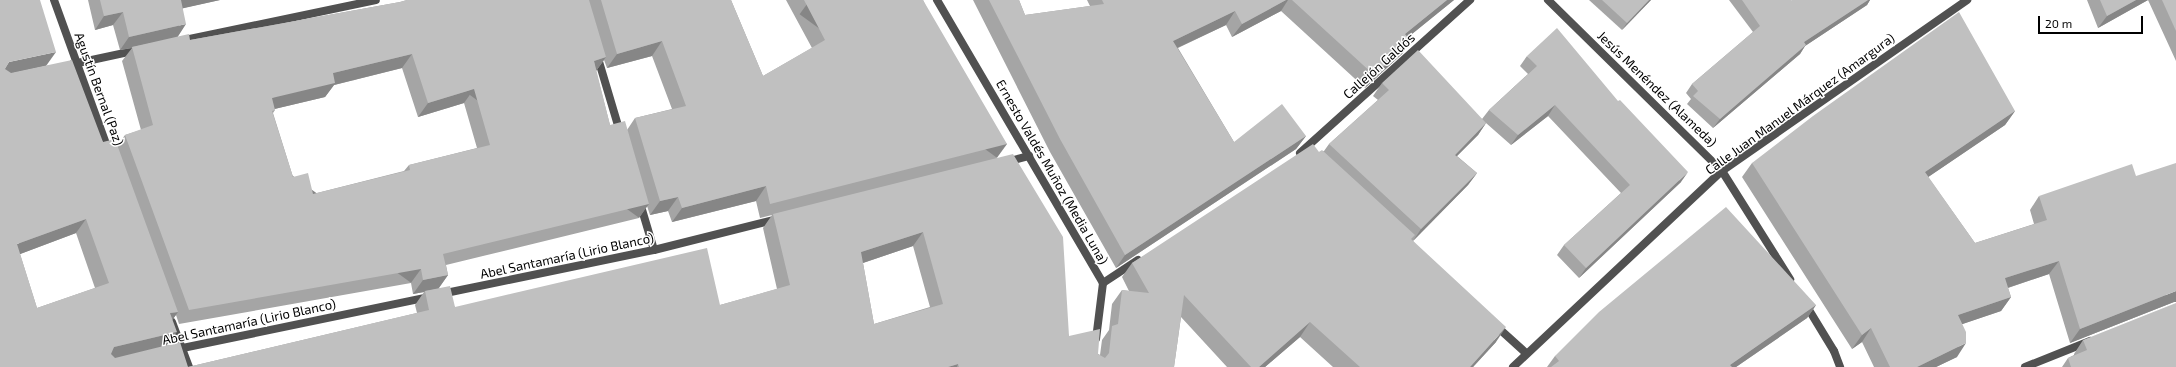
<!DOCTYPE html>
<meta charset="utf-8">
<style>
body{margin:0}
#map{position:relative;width:2176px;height:367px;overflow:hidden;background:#fff;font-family:"Exo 2",sans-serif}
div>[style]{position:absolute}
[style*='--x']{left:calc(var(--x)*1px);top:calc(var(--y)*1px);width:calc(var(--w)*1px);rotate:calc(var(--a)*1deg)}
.street>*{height:8px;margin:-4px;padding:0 4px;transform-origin:4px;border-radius:4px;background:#515151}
.wall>*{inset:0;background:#a5a5a5}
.shaded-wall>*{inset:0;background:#868686;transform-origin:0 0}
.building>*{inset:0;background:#c0c0c0}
span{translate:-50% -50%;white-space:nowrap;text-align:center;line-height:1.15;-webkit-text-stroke:3px #fff;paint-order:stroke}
.street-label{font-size:13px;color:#000}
.scale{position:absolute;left:2038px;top:16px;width:105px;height:18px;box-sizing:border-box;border:2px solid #000;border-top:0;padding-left:5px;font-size:12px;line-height:14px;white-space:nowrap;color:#000;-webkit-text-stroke:3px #fff;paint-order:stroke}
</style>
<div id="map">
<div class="street">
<div style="--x:54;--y:0;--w:162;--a:70.1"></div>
<div style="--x:937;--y:0;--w:328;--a:59.6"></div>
<div style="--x:1103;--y:283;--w:56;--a:97.1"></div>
<div style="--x:1548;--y:0;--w:244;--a:44.5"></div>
<div style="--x:1722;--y:171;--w:128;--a:57.8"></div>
<div style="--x:180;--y:41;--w:200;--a:-11.8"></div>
<div style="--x:597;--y:55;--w:80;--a:73.4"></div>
<div style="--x:73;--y:64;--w:66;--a:-12.2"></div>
<div style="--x:1300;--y:153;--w:229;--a:-42"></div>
<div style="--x:1006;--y:162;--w:24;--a:-15"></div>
<div style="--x:640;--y:203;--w:49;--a:73.4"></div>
<div style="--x:1103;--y:283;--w:42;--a:-33.3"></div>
<div style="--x:441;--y:294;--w:217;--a:-11.7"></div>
<div style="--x:654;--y:250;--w:127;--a:-14.1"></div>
<div style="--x:1806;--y:305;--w:54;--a:58.7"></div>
<div style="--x:1834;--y:351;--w:17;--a:69"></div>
<div style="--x:172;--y:322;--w:48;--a:69.3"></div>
<div style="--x:1495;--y:325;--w:42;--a:42.1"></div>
<div style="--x:173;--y:350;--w:262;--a:-11.7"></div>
<div style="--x:1513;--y:367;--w:287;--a:-43.2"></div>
<div style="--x:1722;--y:171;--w:299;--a:-34.9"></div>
<div style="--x:2025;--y:367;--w:70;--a:-21.8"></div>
</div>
<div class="wall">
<div style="clip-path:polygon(evenodd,88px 0,220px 0,183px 8px,177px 37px,190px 40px,400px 2px,407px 0,731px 0,763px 76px,812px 48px,786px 0,923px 0,997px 158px,1069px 336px,1100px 355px,1102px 340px,1109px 330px,1112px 304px,1122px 290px,1129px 291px,1122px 277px,1132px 263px,1319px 152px,1324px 151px,1329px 144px,1378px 100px,1373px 96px,1382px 83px,1482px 119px,1489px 110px,1528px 74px,1520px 66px,1527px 56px,1681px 182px,1579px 278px,1557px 255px,1564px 245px,1621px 193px,1548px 116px,1511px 145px,1486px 123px,1478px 135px,1457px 156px,1477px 173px,1468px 185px,1413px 241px,1496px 342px,1473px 367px,1333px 367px,1300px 337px,1265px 367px,1227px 367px,1181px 317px,1174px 367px,0 367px,47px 65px,103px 142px,117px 146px,125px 135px,141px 130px,122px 61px,132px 48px,120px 50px,113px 25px,95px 30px,88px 0,652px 56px,672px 109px,635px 118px,627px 130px,610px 125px,596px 71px,604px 60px,607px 68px,652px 56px,88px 0,402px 68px,418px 117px,464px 103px,477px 148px,409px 165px,404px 171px,313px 194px,293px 177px,273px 113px,275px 110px,274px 109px,325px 97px,334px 85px,402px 68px,88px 0,756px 201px,760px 218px,772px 215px,763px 228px,777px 289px,720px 305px,455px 307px,439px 288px,448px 275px,446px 265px,639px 218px,647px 206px,650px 215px,668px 211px,672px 222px,756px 201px,88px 0,76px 233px,95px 288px,37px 308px,20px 254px,76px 233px,88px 0,913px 246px,930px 307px,874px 324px,863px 263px,913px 246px,88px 0,411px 283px,413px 294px,424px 292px,415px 305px,417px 313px,188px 367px,167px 345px,172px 320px,176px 315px,179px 324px,411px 283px)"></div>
<div style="clip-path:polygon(973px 0,1019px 0,1025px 15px,1090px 6px,1087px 0,1454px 0,1408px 37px,1411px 41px,1402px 54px,1365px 88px,1281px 11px,1232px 37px,1226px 25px,1178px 48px,1234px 142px,1306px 136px,1296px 149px,1116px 268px,1050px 152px)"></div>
<div style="clip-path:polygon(1589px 0,1651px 0,1622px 30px)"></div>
<div style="clip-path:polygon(1729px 0,1791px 0,1791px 1px,1792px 0,1870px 0,1867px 5px,1805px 46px,1800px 54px,1713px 128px,1687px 104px,1691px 99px,1686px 93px,1692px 84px,1753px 32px)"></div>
<div style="clip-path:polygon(2087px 0,2176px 0,2176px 61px,2148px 0,2098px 28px)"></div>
<div style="clip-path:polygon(2015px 111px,2005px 125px,1928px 177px,1975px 243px,2034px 224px,2030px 210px,2039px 196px,2174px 302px,2070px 343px,2049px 274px,2008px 288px,2011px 297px,2001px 311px,1962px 324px,1957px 357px,1936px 367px,1874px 367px,1862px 342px,1852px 349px,1742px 177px,1752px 163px)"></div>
<div style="clip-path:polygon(1816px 305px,1807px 318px,1736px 367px,1547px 367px,1555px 356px)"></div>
<div style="clip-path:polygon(2083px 340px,2176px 367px,2062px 367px,2068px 358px,2074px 355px,2074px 354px)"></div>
</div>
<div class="shaded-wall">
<div style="clip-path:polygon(179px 0,220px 0,171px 11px)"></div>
<div style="clip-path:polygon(1286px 0,1288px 0,1281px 11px,1232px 37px,1242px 24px)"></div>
<div style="clip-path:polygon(1447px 0,1454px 0,1396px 47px,1405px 34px)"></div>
<div style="clip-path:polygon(1649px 0,1651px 0,1622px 30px,1627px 23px)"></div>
<div style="clip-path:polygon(1868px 0,1870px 0,1867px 5px,1805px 46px,1800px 54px,1713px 128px,1720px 119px,1804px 42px)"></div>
<div style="clip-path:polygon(2136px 0,2148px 0,2098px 28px,2107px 16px)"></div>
<div style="clip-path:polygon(1235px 11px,1226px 25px,1164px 54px,1173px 41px)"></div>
<div style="clip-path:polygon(123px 12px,113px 25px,95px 30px,104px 16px)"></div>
<div style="clip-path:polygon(186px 24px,177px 38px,132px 47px,132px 48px,120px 50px,129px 37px)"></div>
<div style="clip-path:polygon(662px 41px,652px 56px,607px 68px,617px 54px)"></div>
<div style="clip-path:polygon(1411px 41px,1402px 54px,1365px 88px,1374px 75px)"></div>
<div style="clip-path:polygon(56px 52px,46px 66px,0 76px,9px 62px)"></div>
<div style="clip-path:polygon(412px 54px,402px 68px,334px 85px,325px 97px,262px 112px,272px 98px,333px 73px)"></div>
<div style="clip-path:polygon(606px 57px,596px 71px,594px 61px)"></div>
<div style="clip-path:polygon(474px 89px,464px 103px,418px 117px,428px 103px)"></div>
<div style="clip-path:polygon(1555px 105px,1548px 116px,1511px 145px,1518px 135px)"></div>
<div style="clip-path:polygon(2015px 111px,2005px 125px,1915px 186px,1925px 172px)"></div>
<div style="clip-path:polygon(1486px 123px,1478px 135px,1446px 167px,1455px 155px)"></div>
<div style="clip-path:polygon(1306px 136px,1296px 149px,1116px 268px,1125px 255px)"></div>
<div style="left:1007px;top:144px;width:17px;height:244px;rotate:126deg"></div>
<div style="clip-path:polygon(1688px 172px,1681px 182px,1579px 278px,1586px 268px)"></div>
<div style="clip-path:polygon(1477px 173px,1468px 185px,1413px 241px,1421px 229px)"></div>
<div style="clip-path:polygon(766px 186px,756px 201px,672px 222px,682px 208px)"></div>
<div style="clip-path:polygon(678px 197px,668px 211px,650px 215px,660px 201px)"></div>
<div style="left:649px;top:204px;width:17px;height:212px;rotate:126deg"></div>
<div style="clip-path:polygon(86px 219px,76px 233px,7px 259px,17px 244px)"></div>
<div style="clip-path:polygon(923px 232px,913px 246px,851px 267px,861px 252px)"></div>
<div style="clip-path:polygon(2059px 261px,2049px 274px,1995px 292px,2005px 278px)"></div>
<div style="left:421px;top:269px;width:17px;height:236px;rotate:126deg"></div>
<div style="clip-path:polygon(448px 275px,438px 289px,425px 291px,424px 292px,413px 294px,423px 280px)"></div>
<div style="clip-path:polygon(2176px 291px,2176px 302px,2174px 302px,2070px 343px,2080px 329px)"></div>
<div style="clip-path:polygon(2011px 297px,2001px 311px,1948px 329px,1958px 315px)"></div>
<div style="clip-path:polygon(1816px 305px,1807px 318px,1736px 367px,1728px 367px,1730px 365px)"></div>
<div style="clip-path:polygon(178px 312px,168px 326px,170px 313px)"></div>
<div style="clip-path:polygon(1310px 322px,1300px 337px,1265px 367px,1259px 367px)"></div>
<div style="clip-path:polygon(1506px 327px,1496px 342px,1473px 367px,1470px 367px)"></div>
<div style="clip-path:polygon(1871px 328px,1862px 342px,1852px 349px,1862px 335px)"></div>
<div style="clip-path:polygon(177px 332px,166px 346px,104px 362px,114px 347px)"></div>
<div style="clip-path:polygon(1966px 343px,1957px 357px,1936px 367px,1917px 367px)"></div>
<div style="clip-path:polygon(958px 364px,957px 367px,948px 367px)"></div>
</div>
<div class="building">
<div style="clip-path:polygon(evenodd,0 0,40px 0,56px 52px,9px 62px,5px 69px,11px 73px,72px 60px,103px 142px,115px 139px,178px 312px,170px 313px,177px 332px,114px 347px,111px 354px,115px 358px,180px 342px,188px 367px,429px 310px,425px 291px,450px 286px,455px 307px,707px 248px,720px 305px,790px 285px,773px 214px,1013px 154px,1063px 237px,1069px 336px,1100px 329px,1098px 354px,1105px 358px,1109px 353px,1112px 326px,1118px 324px,1122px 290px,1149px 293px,1132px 263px,1313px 144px,1319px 152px,1322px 150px,1415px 235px,1411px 239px,1506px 327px,1470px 367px,1360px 367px,1310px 322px,1259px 367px,1251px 367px,1184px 295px,1174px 367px,959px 367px,958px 364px,948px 367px,0 367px,0 0,86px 219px,109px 283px,37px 308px,17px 244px,86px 219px,0 0,923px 232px,943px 304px,874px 324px,861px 252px,923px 232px)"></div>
<div style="clip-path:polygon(100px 0,181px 0,186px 24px,129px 37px,123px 12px,104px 16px)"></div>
<div style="clip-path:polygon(evenodd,407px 0,589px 0,606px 57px,594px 61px,610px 125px,625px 121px,649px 204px,443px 254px,448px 275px,423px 280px,421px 269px,189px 310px,125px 135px,153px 125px,132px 47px,189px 34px,190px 40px,400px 2px,407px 0,412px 54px,428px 103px,474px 89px,490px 145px,409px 165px,410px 170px,313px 194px,308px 173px,293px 177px,272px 111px,275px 110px,272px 98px,335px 83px,333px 73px,412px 54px)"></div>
<div style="clip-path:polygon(601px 0,731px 0,763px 76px,825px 40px,804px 0,923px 0,1007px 144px,770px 204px,766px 186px,682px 208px,678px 197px,660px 201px,635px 118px,686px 106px,662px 41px,617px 54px)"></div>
<div style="clip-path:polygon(989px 0,1019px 0,1025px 15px,1104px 4px,1102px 0,1286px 0,1242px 24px,1235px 11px,1173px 41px,1234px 142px,1282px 104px,1306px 136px,1125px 255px,1060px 139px)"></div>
<div style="clip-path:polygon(1292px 0,1447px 0,1405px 34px,1411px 41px,1374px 75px)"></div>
<div style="clip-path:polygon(1602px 0,1649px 0,1627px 23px)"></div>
<div style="clip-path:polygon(1742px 0,1791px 0,1791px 1px,1792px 0,1868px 0,1804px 42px,1806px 45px,1720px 119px,1693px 96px,1698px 91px,1692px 84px,1760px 26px)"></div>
<div style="clip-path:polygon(2100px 0,2136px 0,2107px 16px)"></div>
<div style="clip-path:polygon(2162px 0,2176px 0,2176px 31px)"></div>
<div style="clip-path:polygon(1959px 12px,2015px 111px,1925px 172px,1975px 243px,2047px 220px,2039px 196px,2132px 164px,2136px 176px,2176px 163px,2176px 291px,2080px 329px,2059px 261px,2005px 278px,2011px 297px,1958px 315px,1966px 332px,1966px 343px,1917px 367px,1890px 367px,1871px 328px,1862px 335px,1752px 163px,1813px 116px)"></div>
<div style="clip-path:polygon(1557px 28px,1618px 101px,1620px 100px,1688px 172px,1586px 268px,1564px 245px,1630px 185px,1555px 105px,1518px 135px,1489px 110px,1537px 66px,1527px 56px)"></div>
<div style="clip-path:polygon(1418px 50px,1486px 123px,1455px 155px,1477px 173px,1421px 229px,1329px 144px,1389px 90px,1382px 83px)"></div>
<div style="clip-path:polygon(1726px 207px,1816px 305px,1730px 365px,1732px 367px,1551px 367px,1559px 361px,1555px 356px,1599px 312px)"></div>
<div style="clip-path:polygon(2176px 303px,2176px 367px,2071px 367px,2068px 358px,2087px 350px,2083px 340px)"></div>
</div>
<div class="street-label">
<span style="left:1379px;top:66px;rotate:-42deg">Callejón Galdós</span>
<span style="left:99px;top:89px;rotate:70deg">Agustín Bernal (Paz)</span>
<span style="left:1657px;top:89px;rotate:44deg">Jesús Menéndez (Alameda)</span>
<span style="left:1800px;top:104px;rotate:-36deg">Calle Juan Manuel Márquez (Amargura)</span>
<span style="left:1052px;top:172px;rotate:60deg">Ernesto Valdés Muñoz (Media Luna)</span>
<span style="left:567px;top:256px;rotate:-12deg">Abel Santamaría (Lirio Blanco)</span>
<span style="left:249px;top:322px;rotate:-12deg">Abel Santamaría (Lirio Blanco)</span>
</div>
<div class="scale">20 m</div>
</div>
